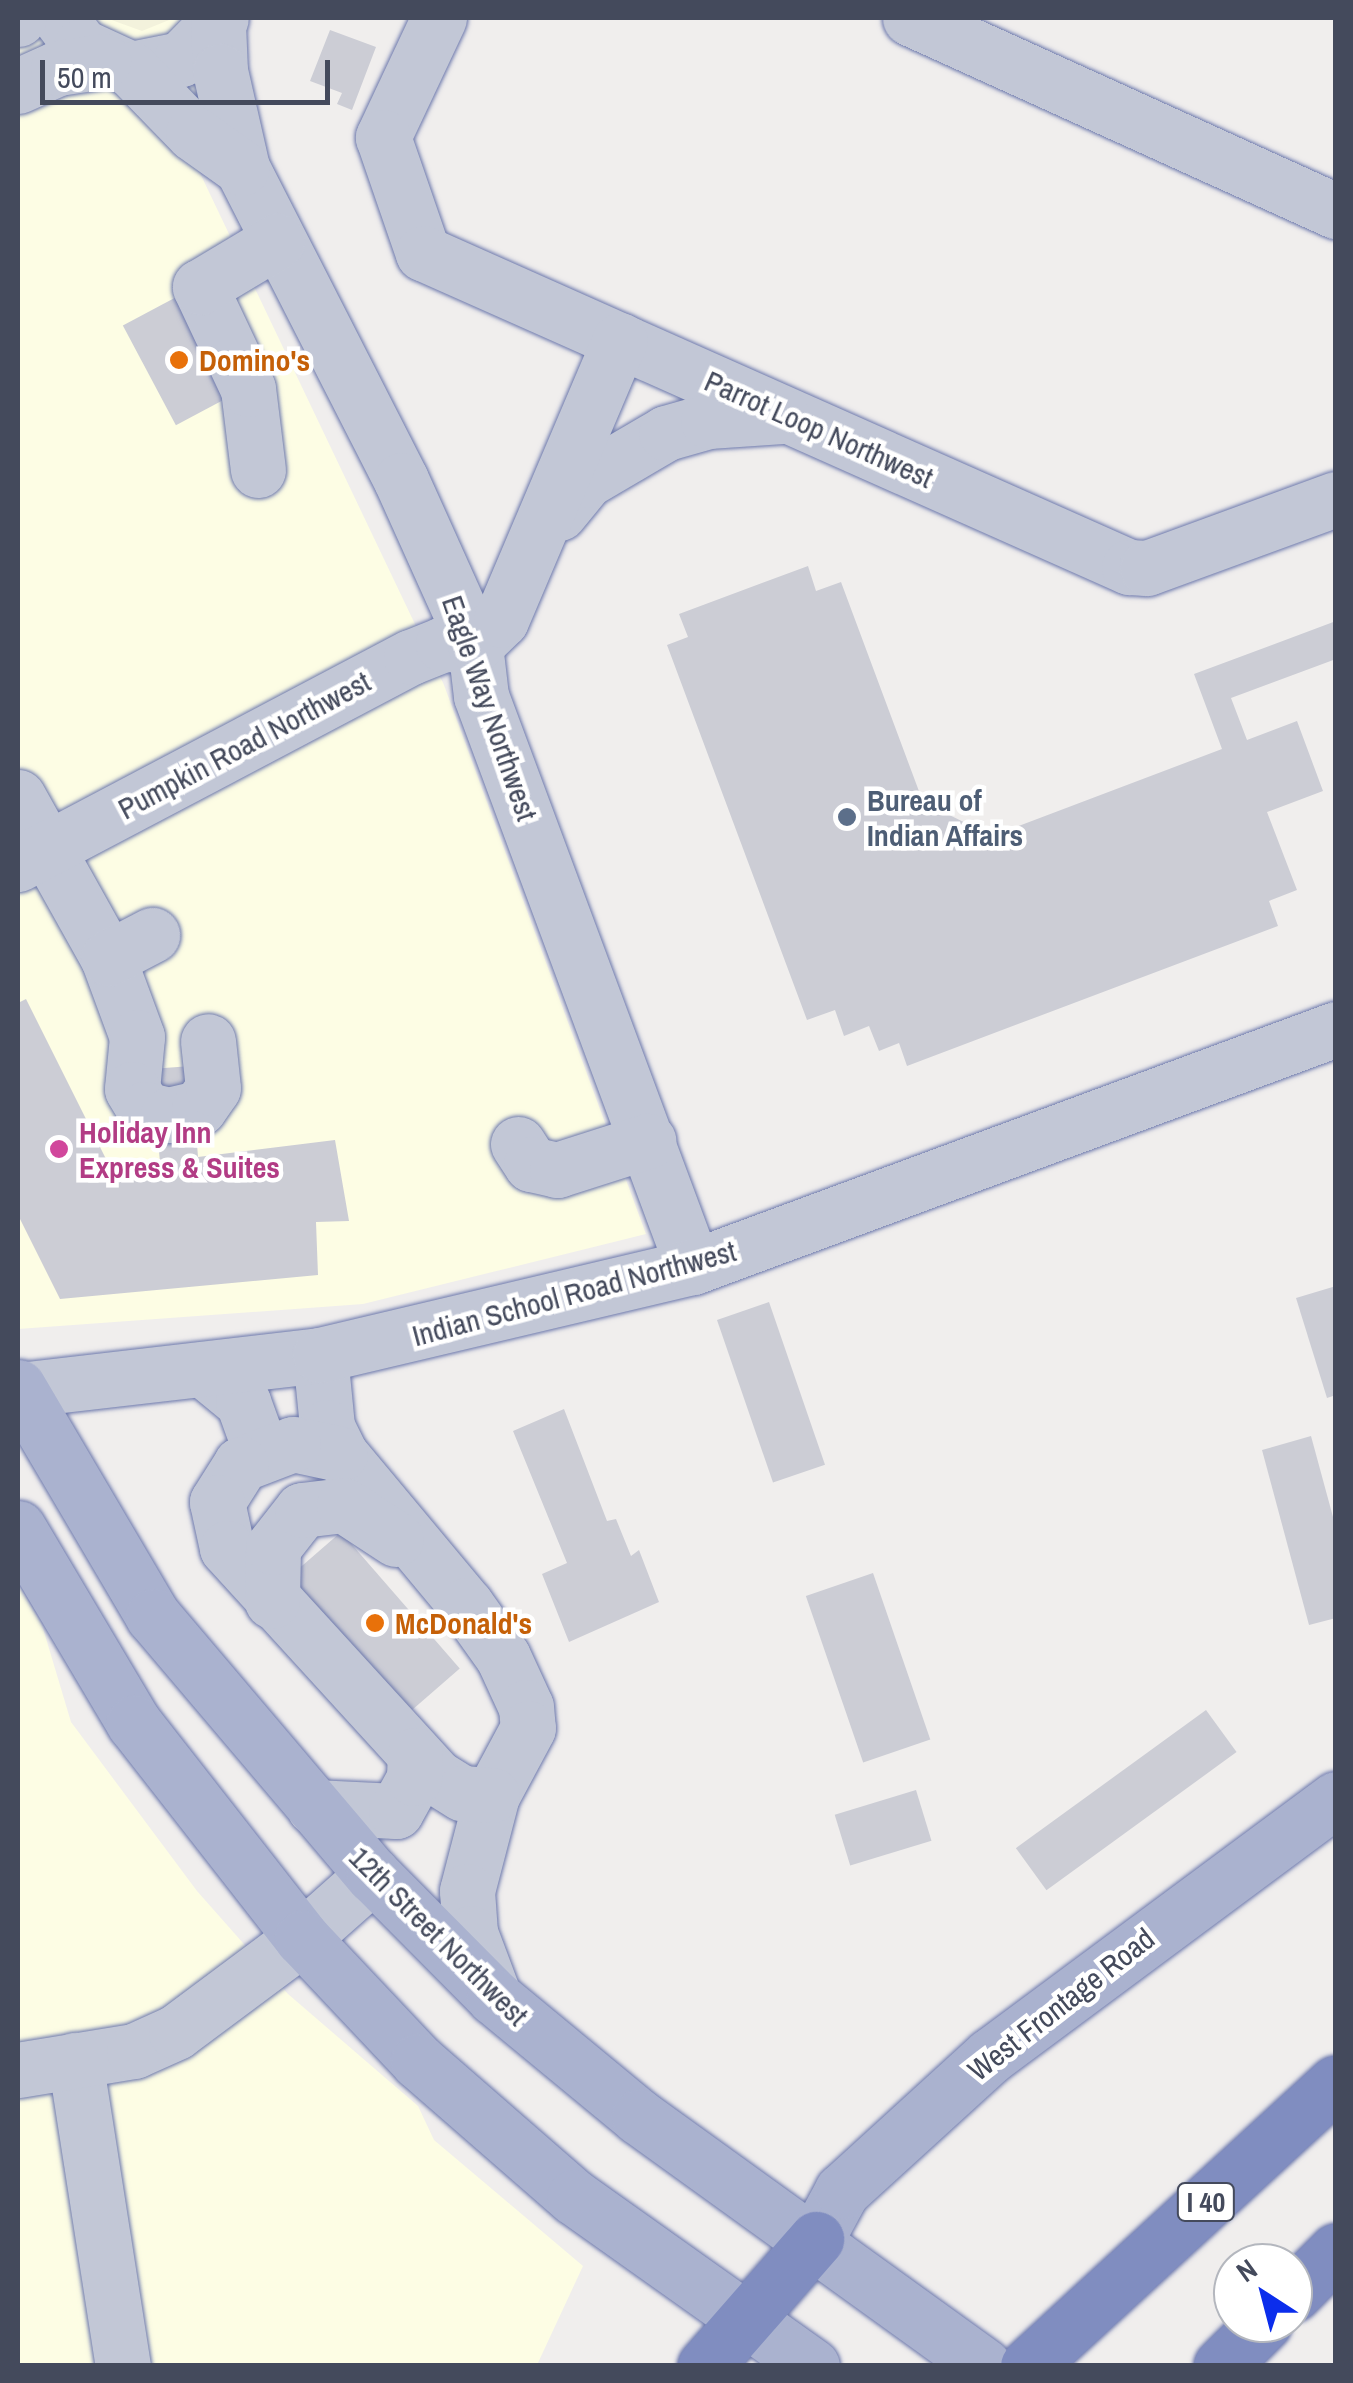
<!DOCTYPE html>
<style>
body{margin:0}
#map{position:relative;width:1353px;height:2383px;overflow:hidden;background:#f0eeed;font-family:"Archivo Narrow",sans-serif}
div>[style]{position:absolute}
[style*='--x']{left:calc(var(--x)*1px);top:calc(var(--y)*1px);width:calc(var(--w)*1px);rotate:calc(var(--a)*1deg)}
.commercial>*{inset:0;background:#fdfde4}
.sand>*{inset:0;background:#f3f2dc}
.building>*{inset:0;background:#cccdd5;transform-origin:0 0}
.roads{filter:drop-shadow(0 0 2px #6c78ac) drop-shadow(0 0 2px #6c78ac)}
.minor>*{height:55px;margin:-27.5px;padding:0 27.5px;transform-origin:27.5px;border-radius:27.5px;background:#c2c7d6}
.major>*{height:55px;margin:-27.5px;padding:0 27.5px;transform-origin:27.5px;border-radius:27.5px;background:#aab2cf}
.highway>*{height:55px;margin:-27.5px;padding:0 27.5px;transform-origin:27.5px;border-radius:27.5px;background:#808dc0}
.dots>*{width:28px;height:28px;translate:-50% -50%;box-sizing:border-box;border:5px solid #fff;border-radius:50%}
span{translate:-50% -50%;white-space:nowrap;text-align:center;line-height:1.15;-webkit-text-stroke:9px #fff;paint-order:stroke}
.shield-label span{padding:2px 8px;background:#fff;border:2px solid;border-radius:8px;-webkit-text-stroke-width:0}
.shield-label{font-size:28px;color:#444a5c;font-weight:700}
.food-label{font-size:30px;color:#c56008;font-weight:700}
.left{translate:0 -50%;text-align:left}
.street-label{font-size:30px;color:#444a5c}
.service-label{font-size:30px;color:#4e5e75;font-weight:700}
.hotel-label{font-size:30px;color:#b23c85;font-weight:700}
.frame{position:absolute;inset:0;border:20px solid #444a5c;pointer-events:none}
.north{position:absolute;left:1213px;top:2243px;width:100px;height:100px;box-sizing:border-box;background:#fff;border:2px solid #b4b7be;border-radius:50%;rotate:324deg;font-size:28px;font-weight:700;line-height:40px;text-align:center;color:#444a5c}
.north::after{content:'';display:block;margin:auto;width:35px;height:45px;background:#0b2dec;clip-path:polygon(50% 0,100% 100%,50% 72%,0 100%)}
.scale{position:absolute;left:40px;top:60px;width:290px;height:45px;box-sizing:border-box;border:5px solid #444a5c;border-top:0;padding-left:12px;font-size:30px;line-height:35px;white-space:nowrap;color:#444a5c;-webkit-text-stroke:8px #fff;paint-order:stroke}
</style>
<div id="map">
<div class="commercial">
<div style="clip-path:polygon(18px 18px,241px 18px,199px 171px,444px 685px,646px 1234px,363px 1304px,18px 1329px)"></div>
<div style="clip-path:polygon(18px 1584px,42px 1625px,71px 1722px,197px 1891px,288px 1994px,418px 2106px,434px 2140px,583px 2266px,537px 2365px,18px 2365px)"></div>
</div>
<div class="sand">
<div style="clip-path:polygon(106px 18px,174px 18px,142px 31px)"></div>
</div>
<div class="building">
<div style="clip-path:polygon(330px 30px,376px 47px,352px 110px,337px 104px,342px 93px,310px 81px)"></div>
<div style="left:182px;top:294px;width:113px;height:67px;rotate:62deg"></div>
<div style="clip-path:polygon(808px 566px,816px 591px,841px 582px,923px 802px,992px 836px,1222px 749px,1194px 674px,1336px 621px,1336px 659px,1231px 698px,1247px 740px,1297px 721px,1323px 791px,1267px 812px,1297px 890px,1269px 901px,1278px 926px,907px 1066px,899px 1043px,879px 1051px,869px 1026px,844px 1036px,835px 1010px,807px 1020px,667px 645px,688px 637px,679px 614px)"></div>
<div style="clip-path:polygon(26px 999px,116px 1179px,137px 1176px,137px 1159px,160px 1162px,151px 1069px,191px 1066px,198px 1157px,335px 1140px,349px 1221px,316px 1222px,318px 1275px,60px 1299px,18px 1215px,18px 1003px)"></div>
<div style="clip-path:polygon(1336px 1286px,1336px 1395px,1327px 1398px,1296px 1298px)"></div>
<div style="left:769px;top:1302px;width:172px;height:55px;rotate:71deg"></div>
<div style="clip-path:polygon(564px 1409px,607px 1521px,616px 1519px,631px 1556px,639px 1550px,659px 1602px,569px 1642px,542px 1574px,567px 1563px,513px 1431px)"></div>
<div style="clip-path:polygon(1311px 1436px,1336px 1528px,1336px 1618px,1309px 1625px,1262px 1450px)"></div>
<div style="left:341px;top:1532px;width:181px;height:69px;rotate:49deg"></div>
<div style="left:873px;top:1573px;width:176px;height:71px;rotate:71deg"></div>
<div style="left:1206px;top:1710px;width:52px;height:235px;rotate:54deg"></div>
<div style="left:916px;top:1790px;width:53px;height:85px;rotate:73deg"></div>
</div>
<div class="roads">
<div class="minor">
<div style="--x:60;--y:18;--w:35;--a:53"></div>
<div style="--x:81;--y:46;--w:55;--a:24.7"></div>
<div style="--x:131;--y:69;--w:51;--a:-11.3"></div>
<div style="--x:181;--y:59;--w:57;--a:-45.7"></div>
<div style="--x:439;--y:18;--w:132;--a:115.2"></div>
<div style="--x:383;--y:137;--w:123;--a:71"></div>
<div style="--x:423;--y:253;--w:773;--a:23.98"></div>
<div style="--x:1129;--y:567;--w:18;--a:3"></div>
<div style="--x:1147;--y:568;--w:201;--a:-20.1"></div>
<div style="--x:910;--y:18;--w:468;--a:24.4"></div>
<div style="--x:18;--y:19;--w:1;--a:-45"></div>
<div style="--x:218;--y:24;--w:47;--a:87.6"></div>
<div style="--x:220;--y:71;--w:99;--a:77.2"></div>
<div style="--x:242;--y:168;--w:350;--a:63"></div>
<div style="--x:401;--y:480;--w:181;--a:65.8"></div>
<div style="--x:475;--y:645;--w:51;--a:83.3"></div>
<div style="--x:481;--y:696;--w:609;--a:69.63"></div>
<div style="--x:131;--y:69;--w:89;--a:45.9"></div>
<div style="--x:193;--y:133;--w:60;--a:35.5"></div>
<div style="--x:18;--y:86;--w:44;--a:-24.2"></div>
<div style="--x:58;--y:68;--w:46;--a:-8.8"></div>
<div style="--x:258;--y:470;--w:82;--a:-97"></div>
<div style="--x:248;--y:389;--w:113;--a:-115.2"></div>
<div style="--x:200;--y:287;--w:90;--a:-30.9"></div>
<div style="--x:559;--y:513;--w:43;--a:-50.7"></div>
<div style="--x:586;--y:480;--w:93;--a:-30.4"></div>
<div style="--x:666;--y:433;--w:44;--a:-15.9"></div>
<div style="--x:708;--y:421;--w:74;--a:-3.9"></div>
<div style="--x:18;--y:797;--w:184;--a:60.8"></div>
<div style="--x:108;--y:958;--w:84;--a:69.8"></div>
<div style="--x:137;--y:1037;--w:52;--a:95.5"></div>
<div style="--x:132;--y:1089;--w:23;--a:59"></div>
<div style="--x:144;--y:1109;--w:25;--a:14"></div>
<div style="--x:168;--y:1115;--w:32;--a:-13"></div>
<div style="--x:199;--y:1108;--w:24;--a:-55"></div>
<div style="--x:213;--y:1088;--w:47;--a:-96.1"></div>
<div style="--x:18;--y:864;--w:444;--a:-27.8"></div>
<div style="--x:411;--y:657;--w:35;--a:-22"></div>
<div style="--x:443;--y:644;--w:32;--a:2"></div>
<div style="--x:475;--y:645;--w:36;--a:-44"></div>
<div style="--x:501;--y:620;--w:304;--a:-67"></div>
<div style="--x:108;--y:958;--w:50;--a:-27.6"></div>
<div style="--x:518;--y:1144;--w:24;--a:57"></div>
<div style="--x:531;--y:1164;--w:27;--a:13"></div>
<div style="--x:557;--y:1170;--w:96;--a:-17.7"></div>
<div style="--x:320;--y:1355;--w:72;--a:84.4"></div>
<div style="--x:327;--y:1427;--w:30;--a:64"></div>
<div style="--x:340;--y:1454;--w:197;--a:50.2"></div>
<div style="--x:466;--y:1605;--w:64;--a:54.6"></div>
<div style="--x:503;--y:1657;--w:55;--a:65.3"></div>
<div style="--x:526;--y:1707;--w:21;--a:85"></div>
<div style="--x:528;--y:1728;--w:76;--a:118.2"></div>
<div style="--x:492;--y:1795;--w:99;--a:104.6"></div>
<div style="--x:467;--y:1891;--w:42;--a:85.9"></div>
<div style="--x:470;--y:1933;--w:68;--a:69.4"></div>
<div style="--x:203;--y:1369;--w:52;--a:39.5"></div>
<div style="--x:243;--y:1402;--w:53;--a:70.2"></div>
<div style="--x:19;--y:1390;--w:303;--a:-6.6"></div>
<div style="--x:320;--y:1355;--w:383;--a:-13.3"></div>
<div style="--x:693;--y:1267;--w:686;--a:-20.31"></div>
<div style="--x:340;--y:1454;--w:48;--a:-168"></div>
<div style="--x:293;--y:1444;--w:56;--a:159"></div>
<div style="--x:241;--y:1464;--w:45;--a:122.3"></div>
<div style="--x:217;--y:1502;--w:47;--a:77.7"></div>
<div style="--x:227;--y:1548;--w:310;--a:47.6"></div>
<div style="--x:436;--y:1777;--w:31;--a:32"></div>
<div style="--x:462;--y:1793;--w:30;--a:4"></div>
<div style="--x:272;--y:1601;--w:54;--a:-88.9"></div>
<div style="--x:273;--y:1547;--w:47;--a:-51.9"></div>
<div style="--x:302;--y:1510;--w:42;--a:-6.8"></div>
<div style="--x:344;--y:1505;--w:62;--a:33.2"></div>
<div style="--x:314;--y:1807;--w:82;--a:2.8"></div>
<div style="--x:396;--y:1811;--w:38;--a:-61"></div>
<div style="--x:414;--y:1778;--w:23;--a:-88"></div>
<div style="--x:75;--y:2060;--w:310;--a:81.1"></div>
<div style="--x:18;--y:2070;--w:118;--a:-9.3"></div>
<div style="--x:134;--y:2051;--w:46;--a:-24.3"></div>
<div style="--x:176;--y:2032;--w:157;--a:-36.7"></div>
<div style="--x:302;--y:1938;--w:95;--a:-41.6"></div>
</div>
<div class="major">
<div style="--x:18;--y:1387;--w:266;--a:59.5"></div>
<div style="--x:153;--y:1616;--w:340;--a:49.7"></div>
<div style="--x:373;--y:1875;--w:172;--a:45.2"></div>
<div style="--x:494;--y:1997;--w:188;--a:39.6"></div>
<div style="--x:639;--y:2117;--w:425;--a:35.8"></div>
<div style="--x:18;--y:1528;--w:227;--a:59.3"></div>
<div style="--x:134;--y:1723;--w:273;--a:52"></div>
<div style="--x:302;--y:1938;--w:169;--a:46.7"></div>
<div style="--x:418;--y:2061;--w:207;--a:41.1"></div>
<div style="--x:574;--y:2197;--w:292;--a:35.4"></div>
<div style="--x:816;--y:2239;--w:55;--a:-61.6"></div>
<div style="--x:842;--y:2191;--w:200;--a:-42.4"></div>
<div style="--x:990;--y:2056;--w:431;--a:-36.6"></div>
</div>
<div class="highway">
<div style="--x:1293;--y:2294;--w:61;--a:-45"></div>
<div style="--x:705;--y:2366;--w:169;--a:-48.8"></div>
<div style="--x:1028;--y:2366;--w:418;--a:-42.6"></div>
<div style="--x:1221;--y:2366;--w:61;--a:-45"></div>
</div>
</div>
<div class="dots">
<div style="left:179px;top:360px;background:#e8710a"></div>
<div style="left:847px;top:817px;background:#5c6f8a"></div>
<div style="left:59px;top:1149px;background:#d1479c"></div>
<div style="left:375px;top:1623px;background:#e8710a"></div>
</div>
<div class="shield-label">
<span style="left:1206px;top:2202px">I 40</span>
</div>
<div class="food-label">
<span class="left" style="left:199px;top:360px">Domino's</span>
<span class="left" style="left:395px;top:1623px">McDonald's</span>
</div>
<div class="street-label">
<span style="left:819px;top:429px;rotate:24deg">Parrot Loop Northwest</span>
<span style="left:490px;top:708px;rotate:71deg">Eagle Way Northwest</span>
<span style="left:244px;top:745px;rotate:-28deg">Pumpkin Road Northwest</span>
<span style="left:574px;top:1293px;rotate:-15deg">Indian School Road Northwest</span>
<span style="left:439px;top:1936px;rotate:45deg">12th Street Northwest</span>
<span style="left:1061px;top:2004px;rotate:-38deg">West Frontage Road</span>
</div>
<div class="service-label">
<span class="left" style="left:867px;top:817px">Bureau of<br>Indian Affairs</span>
</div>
<div class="hotel-label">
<span class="left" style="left:79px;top:1149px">Holiday Inn<br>Express &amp; Suites</span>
</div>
<div class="frame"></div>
<div class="north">N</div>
<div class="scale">50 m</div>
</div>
